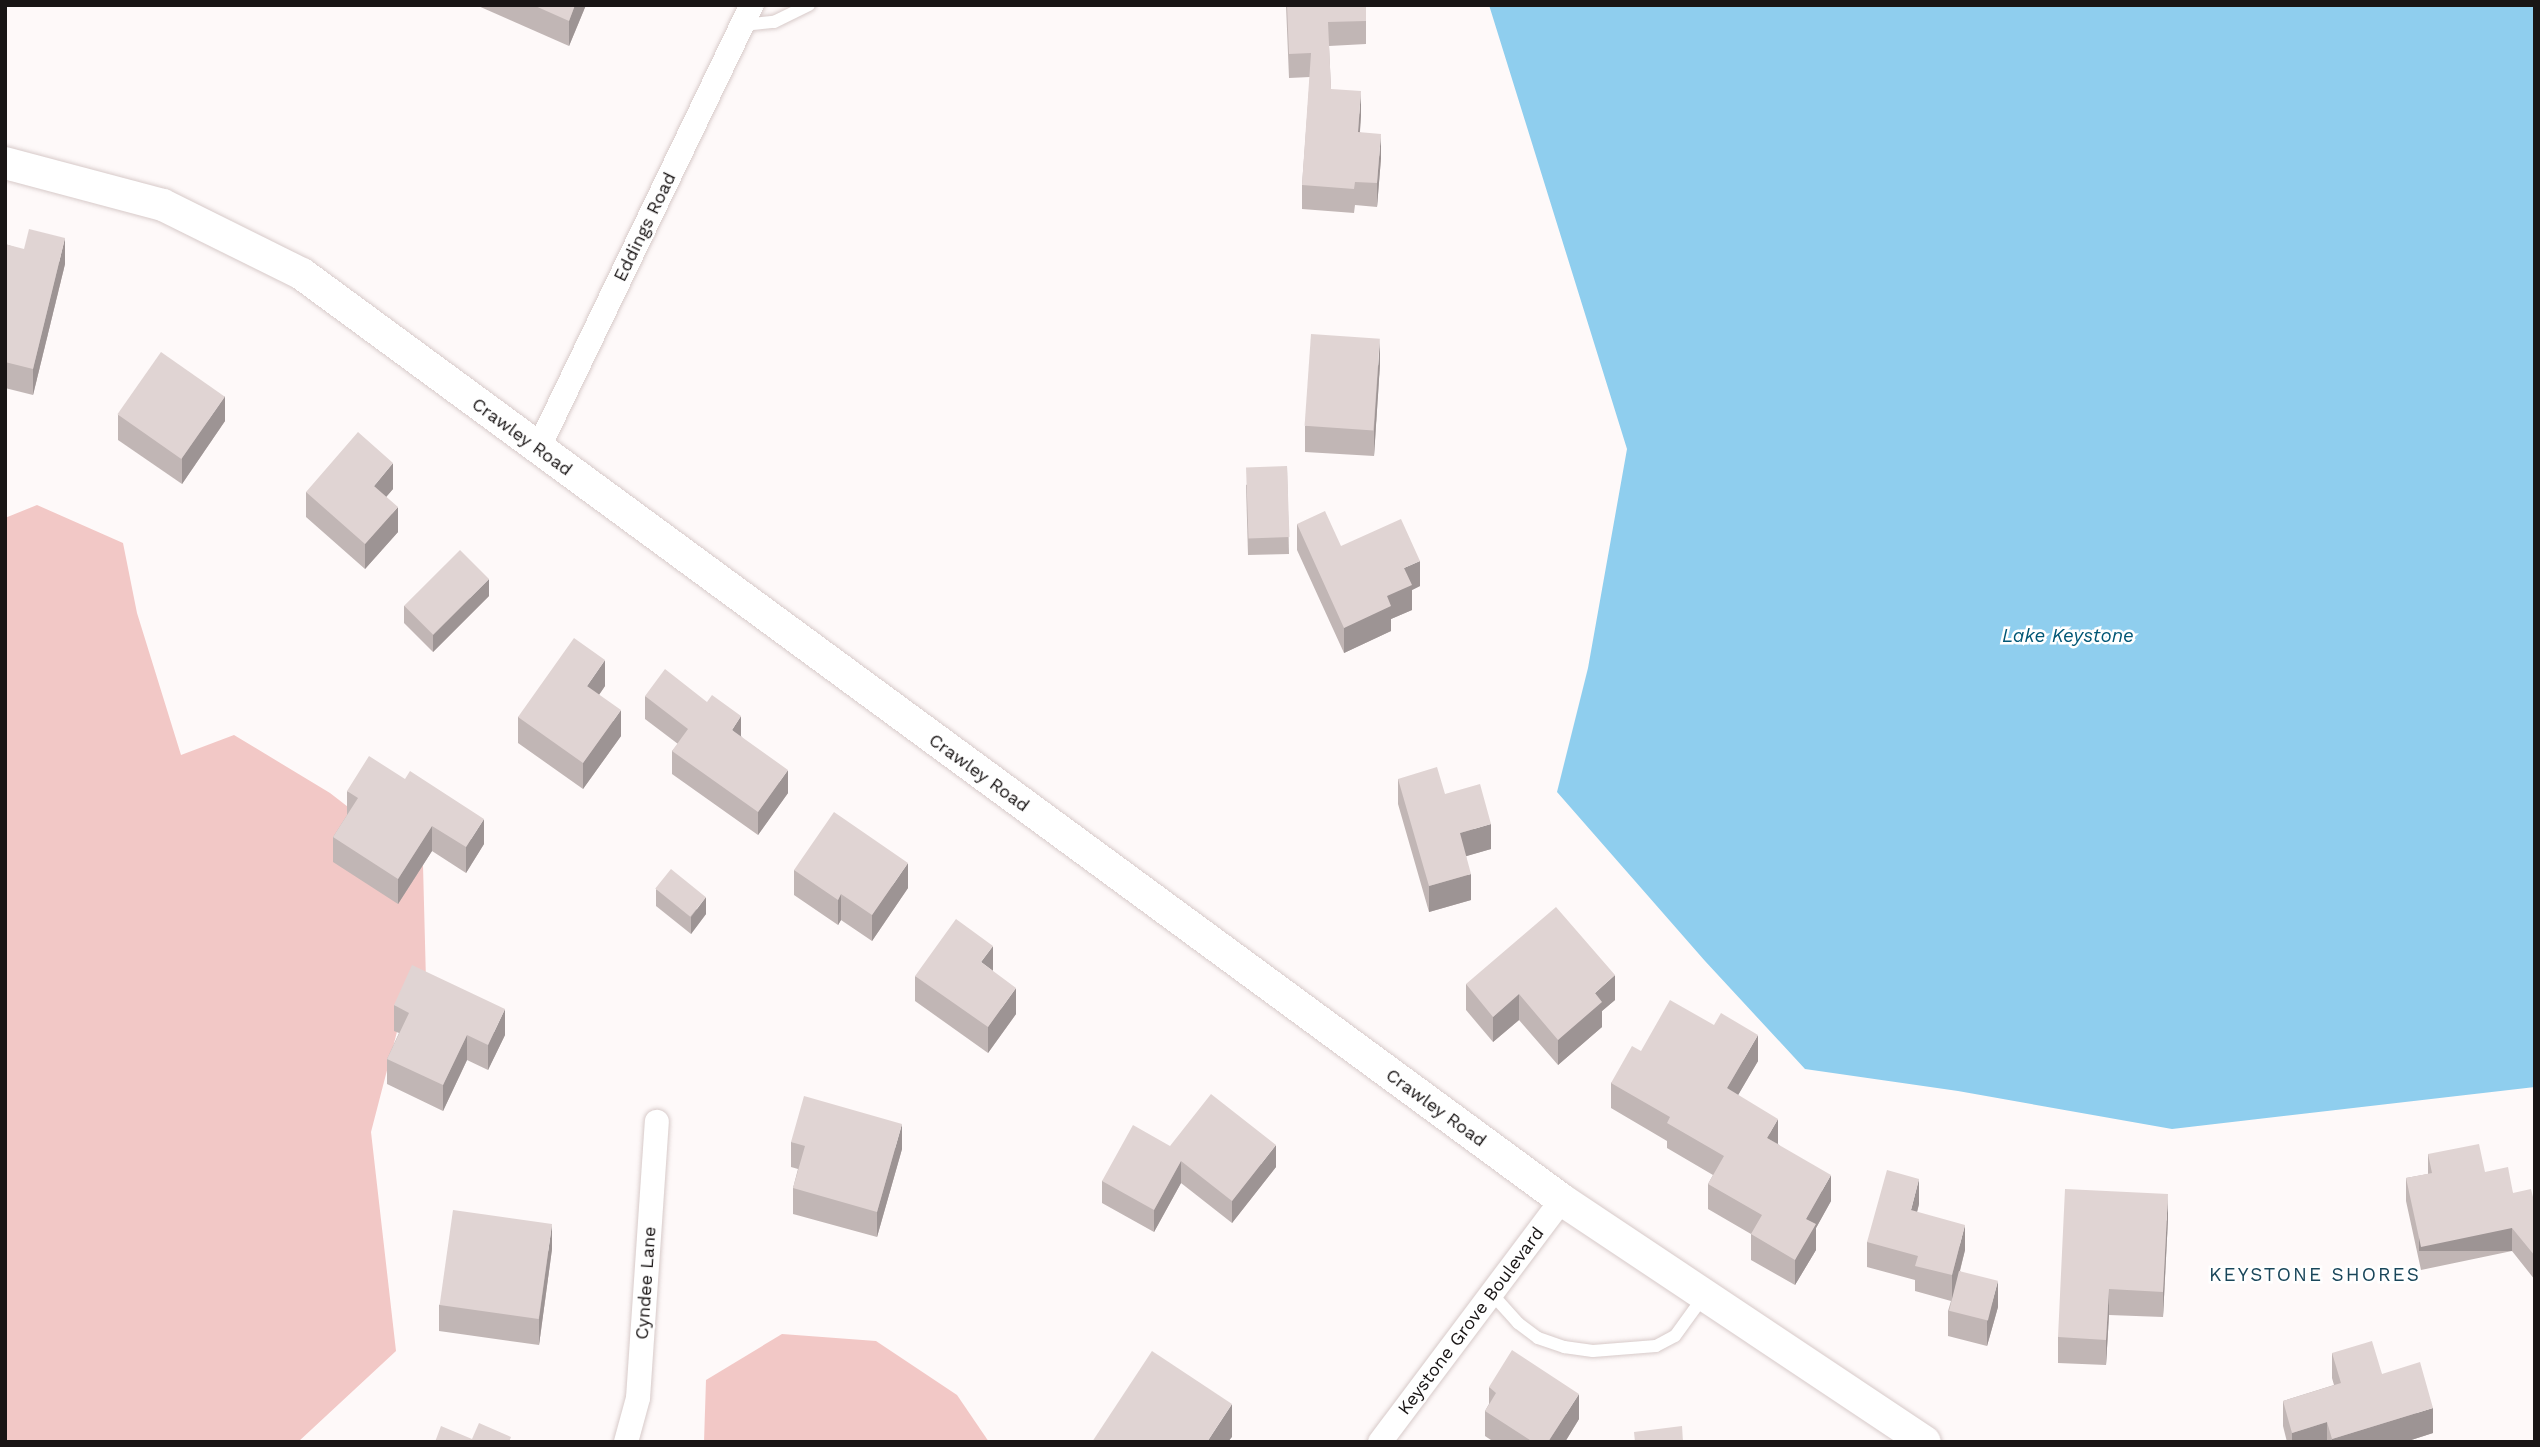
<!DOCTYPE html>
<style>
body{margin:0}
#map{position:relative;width:2540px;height:1447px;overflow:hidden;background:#fef9f9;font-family:"Work Sans",sans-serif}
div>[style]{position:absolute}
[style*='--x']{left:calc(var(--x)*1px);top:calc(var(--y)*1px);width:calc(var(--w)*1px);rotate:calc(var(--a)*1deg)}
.green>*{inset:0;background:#f2c8c6}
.water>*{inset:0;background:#8fceee}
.roads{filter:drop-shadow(0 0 2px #d7cac9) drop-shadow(0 0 2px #d7cac9)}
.service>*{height:12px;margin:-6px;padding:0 6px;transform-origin:6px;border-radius:6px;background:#fff}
.minor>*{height:24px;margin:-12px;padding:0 12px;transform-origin:12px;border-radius:12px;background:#fff}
.tertiary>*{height:32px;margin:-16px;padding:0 16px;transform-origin:16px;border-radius:16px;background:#fff}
.wall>*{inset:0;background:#c1b6b5}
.shaded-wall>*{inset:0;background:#9d9494;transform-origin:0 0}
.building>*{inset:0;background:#e0d4d3;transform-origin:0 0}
span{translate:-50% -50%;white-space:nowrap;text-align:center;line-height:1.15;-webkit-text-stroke:5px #fff;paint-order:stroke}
.street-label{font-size:18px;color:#191515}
.water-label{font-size:19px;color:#005675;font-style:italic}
.neighbourhood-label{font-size:19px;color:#19465a;letter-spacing:2px}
.frame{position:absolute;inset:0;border:7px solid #191515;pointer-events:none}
</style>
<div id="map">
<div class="green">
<div style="clip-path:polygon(37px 505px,123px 543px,137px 613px,181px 755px,234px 735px,330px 793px,423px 865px,426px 981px,399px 1024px,371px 1132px,396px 1351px,298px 1442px,5px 1442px,5px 518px)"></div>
<div style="clip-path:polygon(782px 1334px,876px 1341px,957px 1395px,989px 1442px,704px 1442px,706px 1380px)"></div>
</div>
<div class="water">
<div style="clip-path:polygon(1489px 5px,2535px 5px,2535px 1087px,2172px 1129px,1958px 1091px,1805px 1069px,1705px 961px,1557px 792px,1588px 668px,1627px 449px)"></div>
</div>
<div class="roads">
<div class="service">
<div style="--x:743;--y:25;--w:31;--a:-6"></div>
<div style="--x:774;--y:22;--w:39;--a:-26"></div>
<div style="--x:1492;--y:1294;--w:39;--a:48"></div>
<div style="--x:1518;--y:1323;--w:25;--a:37"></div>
<div style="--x:1538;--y:1338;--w:28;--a:19"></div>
<div style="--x:1564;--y:1347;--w:29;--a:8"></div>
<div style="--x:1593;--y:1351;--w:63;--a:-4.5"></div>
<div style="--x:1656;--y:1346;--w:21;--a:-28"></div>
<div style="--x:1675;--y:1336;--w:49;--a:-54.1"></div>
</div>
<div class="minor">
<div style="--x:538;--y:449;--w:493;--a:-64.3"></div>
<div style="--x:626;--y:1442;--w:46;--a:-74.7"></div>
<div style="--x:638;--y:1398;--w:277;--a:-86.1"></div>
<div style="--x:1380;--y:1442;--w:303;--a:-53.1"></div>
</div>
<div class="tertiary">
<div style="--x:5;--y:163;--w:163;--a:14.9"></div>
<div style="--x:163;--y:205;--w:155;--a:26.4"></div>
<div style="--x:302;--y:274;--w:1564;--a:36.31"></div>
<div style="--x:1562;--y:1200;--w:436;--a:33.7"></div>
</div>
</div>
<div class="wall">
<div style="clip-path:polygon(476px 5px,586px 5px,569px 46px)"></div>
<div style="clip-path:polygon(1286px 5px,1366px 5px,1366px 44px,1329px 46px,1331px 89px,1361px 115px,1360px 132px,1381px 158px,1377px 207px,1355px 205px,1354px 213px,1302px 209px,1302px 185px,1310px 77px,1289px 78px)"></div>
<div style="clip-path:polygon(5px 244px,65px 264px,33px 395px,5px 388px)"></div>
<div style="clip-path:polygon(1380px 364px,1374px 456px,1305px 452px,1305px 426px)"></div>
<div style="clip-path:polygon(118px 415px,225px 421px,182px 484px,118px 440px)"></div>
<div style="clip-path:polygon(1287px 466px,1289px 554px,1248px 555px,1246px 485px)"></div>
<div style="clip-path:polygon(393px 489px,386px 497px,398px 532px,365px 569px,306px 517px,306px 492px)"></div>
<div style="clip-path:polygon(1297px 524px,1420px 586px,1412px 590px,1412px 610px,1391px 619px,1391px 631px,1344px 653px,1297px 550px)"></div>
<div style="clip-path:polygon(489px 596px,433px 652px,404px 623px,404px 606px)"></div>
<div style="clip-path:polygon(605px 686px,599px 695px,621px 736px,583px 789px,518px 743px,518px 717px)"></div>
<div style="clip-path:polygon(645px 696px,741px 736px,788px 793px,758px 835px,672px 774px,672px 751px,678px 744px,645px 719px)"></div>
<div style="clip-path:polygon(1398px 779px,1445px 794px,1491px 849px,1466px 856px,1471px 900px,1429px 912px,1398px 804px)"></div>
<div style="clip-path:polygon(347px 791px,484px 844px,466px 873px,432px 851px,398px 904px,333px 862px,333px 837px,347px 815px)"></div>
<div style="clip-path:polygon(794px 870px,908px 888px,872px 941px,841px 920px,838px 925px,794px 895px)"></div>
<div style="clip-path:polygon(656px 889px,706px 914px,691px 934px,656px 906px)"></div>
<div style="clip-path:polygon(915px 976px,1016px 1014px,988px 1053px,915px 1001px)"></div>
<div style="clip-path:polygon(1466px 984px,1615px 1000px,1602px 1011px,1602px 1027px,1558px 1065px,1519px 1020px,1493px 1042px,1466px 1010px)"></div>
<div style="clip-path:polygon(394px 1005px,505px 1035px,488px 1070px,467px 1060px,443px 1111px,387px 1084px,387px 1059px,399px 1033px,394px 1031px)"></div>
<div style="clip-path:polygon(1641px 1051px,1758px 1061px,1738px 1095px,1778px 1144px,1831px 1201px,1816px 1228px,1816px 1250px,1795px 1285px,1751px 1260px,1751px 1234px,1708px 1209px,1708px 1184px,1713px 1175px,1667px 1148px,1667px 1141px,1611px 1108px,1611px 1083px)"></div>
<div style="clip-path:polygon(791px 1142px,902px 1149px,877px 1237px,793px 1214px,793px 1188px,798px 1169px,791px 1167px)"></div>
<div style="clip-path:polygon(1170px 1146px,1276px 1167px,1232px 1223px,1181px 1183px,1154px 1232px,1102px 1203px,1102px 1181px)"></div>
<div style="clip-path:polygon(2428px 1154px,2485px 1172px,2513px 1193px,2535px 1205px,2535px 1280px,2512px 1251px,2421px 1270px,2406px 1201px,2406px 1178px,2428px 1174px)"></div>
<div style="clip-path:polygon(1919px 1204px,1917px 1212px,1965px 1250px,1960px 1271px,1998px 1307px,1987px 1346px,1948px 1336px,1948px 1311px,1951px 1301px,1915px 1291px,1915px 1280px,1867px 1267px,1867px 1242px)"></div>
<div style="clip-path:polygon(2168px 1219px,2163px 1317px,2109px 1315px,2106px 1365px,2058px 1363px,2058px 1337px)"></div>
<div style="clip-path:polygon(552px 1249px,539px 1345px,439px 1331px,439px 1305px)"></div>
<div style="clip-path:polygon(2332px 1353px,2382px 1374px,2433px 1433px,2405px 1442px,2287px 1442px,2283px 1426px,2283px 1401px,2334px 1385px,2332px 1378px)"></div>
<div style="clip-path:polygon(1489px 1387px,1579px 1419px,1565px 1442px,1494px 1442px,1485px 1436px,1485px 1411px,1489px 1404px)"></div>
</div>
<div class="shaded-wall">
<div style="clip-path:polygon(575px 5px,586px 5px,569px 46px,569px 21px)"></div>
<div style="clip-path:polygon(1361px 91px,1361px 115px,1358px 156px,1358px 132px)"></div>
<div style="clip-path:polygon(1381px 134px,1381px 158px,1377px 207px,1377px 183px)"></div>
<div style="clip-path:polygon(65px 238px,65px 264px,33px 395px,33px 369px)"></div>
<div style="clip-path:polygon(1380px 339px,1380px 364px,1374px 456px,1374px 430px)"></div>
<div style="clip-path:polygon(225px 396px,225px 421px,182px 484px,182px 458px)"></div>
<div style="clip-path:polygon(393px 463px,393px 489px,374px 511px,374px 486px)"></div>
<div style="clip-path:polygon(398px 507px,398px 532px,365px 569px,365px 544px)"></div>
<div style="clip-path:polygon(1420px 561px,1420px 586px,1412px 590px,1412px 610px,1391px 619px,1391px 631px,1344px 653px,1344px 628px,1387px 596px,1404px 568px)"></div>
<div style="clip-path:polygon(489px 579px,489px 596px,433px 652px,433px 635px)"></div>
<div style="clip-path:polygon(605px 660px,605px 686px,587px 712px,587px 686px)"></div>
<div style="clip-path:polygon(621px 710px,621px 736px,583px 789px,583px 763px)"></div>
<div style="clip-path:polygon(741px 716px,741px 740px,732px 730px)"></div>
<div style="clip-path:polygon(788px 770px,788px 793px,758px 835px,758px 812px)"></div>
<div style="clip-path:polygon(484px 819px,484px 844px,466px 873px,466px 847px)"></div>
<div style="clip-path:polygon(1491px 824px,1491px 849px,1460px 858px,1460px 833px)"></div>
<div style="clip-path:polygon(432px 826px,432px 851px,398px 904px,398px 879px)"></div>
<div style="clip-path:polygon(908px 863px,908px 888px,872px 941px,872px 915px)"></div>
<div style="clip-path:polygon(1471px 874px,1471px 900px,1429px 912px,1429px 886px)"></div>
<div style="clip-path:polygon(841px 894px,841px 920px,838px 925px,838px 900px)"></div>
<div style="clip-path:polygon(706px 897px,706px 914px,691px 934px,691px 917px)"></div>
<div style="clip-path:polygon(993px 946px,993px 971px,981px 962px)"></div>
<div style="clip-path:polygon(1615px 975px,1615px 1000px,1602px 1011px,1602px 1027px,1558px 1065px,1558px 1040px,1595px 993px)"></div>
<div style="clip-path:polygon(1016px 988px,1016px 1014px,988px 1053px,988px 1027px)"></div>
<div style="clip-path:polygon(1519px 994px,1519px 1020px,1493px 1042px,1493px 1017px)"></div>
<div style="clip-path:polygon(505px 1009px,505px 1035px,488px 1070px,488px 1045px)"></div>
<div style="clip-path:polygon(467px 1035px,467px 1060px,443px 1111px,443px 1085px)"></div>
<div style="clip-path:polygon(1758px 1035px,1758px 1061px,1727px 1114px,1727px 1088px)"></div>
<div style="clip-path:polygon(1778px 1119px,1778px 1144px,1767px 1138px)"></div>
<div style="clip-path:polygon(902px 1124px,902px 1149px,877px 1237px,877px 1212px)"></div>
<div style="clip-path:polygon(1276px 1145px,1276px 1167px,1232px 1223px,1232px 1201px)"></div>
<div style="clip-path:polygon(1181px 1161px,1181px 1183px,1154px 1232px,1154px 1210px)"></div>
<div style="clip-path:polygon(1831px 1175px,1831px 1201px,1816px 1228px,1816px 1250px,1795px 1285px,1795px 1260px,1806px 1219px)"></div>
<div style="clip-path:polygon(1919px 1179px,1919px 1204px,1911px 1236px,1911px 1210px)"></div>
<div style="clip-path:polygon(2168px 1194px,2168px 1219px,2163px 1317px,2163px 1292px)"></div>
<div style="clip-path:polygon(552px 1224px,552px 1249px,539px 1345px,539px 1319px)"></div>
<div style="clip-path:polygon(1965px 1225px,1965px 1250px,1952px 1301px,1952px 1275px)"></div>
<div style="left:2512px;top:1228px;width:23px;height:93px;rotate:90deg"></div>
<div style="clip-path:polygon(1998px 1281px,1998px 1307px,1987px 1346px,1987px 1321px)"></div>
<div style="clip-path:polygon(2109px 1289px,2109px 1315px,2106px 1365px,2106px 1340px)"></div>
<div style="clip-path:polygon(1579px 1394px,1579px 1419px,1565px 1442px,1548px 1442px)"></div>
<div style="clip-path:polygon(1232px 1404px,1232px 1437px,1228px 1442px,1207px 1442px)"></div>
<div style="clip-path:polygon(2433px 1408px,2433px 1433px,2405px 1442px,2332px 1442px,2332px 1439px)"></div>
<div style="clip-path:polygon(2327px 1422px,2327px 1442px,2292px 1442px,2292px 1433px)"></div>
</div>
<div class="building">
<div style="clip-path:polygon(533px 5px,575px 5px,569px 21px)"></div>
<div style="clip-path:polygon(1287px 5px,1366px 5px,1366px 21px,1328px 22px,1331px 89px,1361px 91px,1358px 132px,1381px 134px,1377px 183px,1355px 182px,1354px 189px,1302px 185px,1311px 53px,1289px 54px)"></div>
<div style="clip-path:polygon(29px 229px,65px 238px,33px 369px,5px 362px,5px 244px,24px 249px)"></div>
<div style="left:1311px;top:334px;width:69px;height:92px;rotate:4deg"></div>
<div style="left:161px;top:352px;width:78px;height:76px;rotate:35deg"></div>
<div style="clip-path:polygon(358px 432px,393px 463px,374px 486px,398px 507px,365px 544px,306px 492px)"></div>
<div style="left:1287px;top:466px;width:71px;height:41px;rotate:88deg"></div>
<div style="clip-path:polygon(1325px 511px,1341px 546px,1401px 519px,1420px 561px,1404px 568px,1412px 585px,1387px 596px,1391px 606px,1344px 628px,1297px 524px)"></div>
<div style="left:460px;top:550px;width:41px;height:79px;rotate:45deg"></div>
<div style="clip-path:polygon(574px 638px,605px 660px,587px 686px,621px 710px,583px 763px,518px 717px)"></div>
<div style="clip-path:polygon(665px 669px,707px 702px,712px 695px,741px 716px,732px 730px,788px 770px,758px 812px,672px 751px,688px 729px,645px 696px)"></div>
<div style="clip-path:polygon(369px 756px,405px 779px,410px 771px,484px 819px,466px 847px,432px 826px,398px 879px,333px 837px,358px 798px,347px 791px)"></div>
<div style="clip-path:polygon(1437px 767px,1445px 794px,1480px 784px,1491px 824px,1460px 833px,1471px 874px,1429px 886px,1398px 779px)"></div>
<div style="clip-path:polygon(834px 812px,908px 863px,872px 915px,841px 894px,838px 900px,794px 870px)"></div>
<div style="left:671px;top:869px;width:45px;height:25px;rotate:39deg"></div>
<div style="clip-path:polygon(1556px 907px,1615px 975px,1595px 993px,1602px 1002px,1558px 1040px,1519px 994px,1493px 1017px,1466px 984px)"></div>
<div style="clip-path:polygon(956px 919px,993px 946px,981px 962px,1016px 988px,988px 1027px,915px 976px)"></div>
<div style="clip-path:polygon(412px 965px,505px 1009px,488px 1045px,467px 1035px,443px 1085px,387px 1059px,409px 1013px,394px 1005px)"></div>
<div style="clip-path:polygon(1670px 1000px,1714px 1025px,1721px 1013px,1758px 1035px,1727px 1088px,1778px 1119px,1767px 1138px,1831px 1175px,1806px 1219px,1816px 1224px,1795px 1260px,1751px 1234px,1762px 1215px,1708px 1184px,1724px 1156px,1667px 1123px,1670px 1117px,1611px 1083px,1632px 1046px,1641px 1051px)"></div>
<div style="clip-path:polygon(1211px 1094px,1276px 1145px,1232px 1201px,1181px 1161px,1154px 1210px,1102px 1181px,1133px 1125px,1170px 1146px)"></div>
<div style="clip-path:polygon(804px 1096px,902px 1124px,877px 1212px,793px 1188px,805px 1146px,791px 1142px)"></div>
<div style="clip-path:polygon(2479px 1144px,2485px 1172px,2508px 1167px,2513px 1193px,2531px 1189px,2535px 1205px,2535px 1256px,2512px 1228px,2421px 1247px,2406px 1178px,2432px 1173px,2428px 1154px)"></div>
<div style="clip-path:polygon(1887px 1170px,1919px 1179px,1911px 1210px,1965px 1225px,1952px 1275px,1915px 1266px,1918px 1256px,1867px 1242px)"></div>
<div style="clip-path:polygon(2065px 1189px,2168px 1194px,2163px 1292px,2109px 1289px,2106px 1340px,2058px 1337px)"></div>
<div style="left:453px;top:1210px;width:100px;height:96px;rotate:8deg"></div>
<div style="left:1959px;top:1271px;width:40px;height:41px;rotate:14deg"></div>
<div style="clip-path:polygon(2372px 1341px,2382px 1374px,2420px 1362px,2433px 1408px,2332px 1439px,2327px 1422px,2292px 1433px,2283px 1401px,2341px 1383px,2332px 1353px)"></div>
<div style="clip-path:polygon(1512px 1350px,1579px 1394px,1548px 1442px,1533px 1442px,1485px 1411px,1496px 1393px,1489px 1387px)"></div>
<div style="clip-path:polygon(1152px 1351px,1232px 1404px,1207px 1442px,1092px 1442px)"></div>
<div style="clip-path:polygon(479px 1423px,511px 1437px,509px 1442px,435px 1442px,441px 1426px,472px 1439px)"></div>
<div style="clip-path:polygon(1682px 1426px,1683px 1442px,1635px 1442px,1634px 1432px)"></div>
</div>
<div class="street-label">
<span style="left:645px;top:227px;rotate:-64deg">Eddings Road</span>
<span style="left:522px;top:437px;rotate:36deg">Crawley Road</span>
<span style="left:979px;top:773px;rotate:36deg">Crawley Road</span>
<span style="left:1436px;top:1108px;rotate:36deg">Crawley Road</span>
<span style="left:646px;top:1283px;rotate:-86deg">Cyndee Lane</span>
<span style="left:1471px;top:1321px;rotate:-53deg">Keystone Grove Boulevard</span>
</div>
<div class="water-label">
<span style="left:2068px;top:636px">Lake Keystone</span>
</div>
<div class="neighbourhood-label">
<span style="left:2315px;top:1275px">KEYSTONE SHORES</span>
</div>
<div class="frame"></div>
</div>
